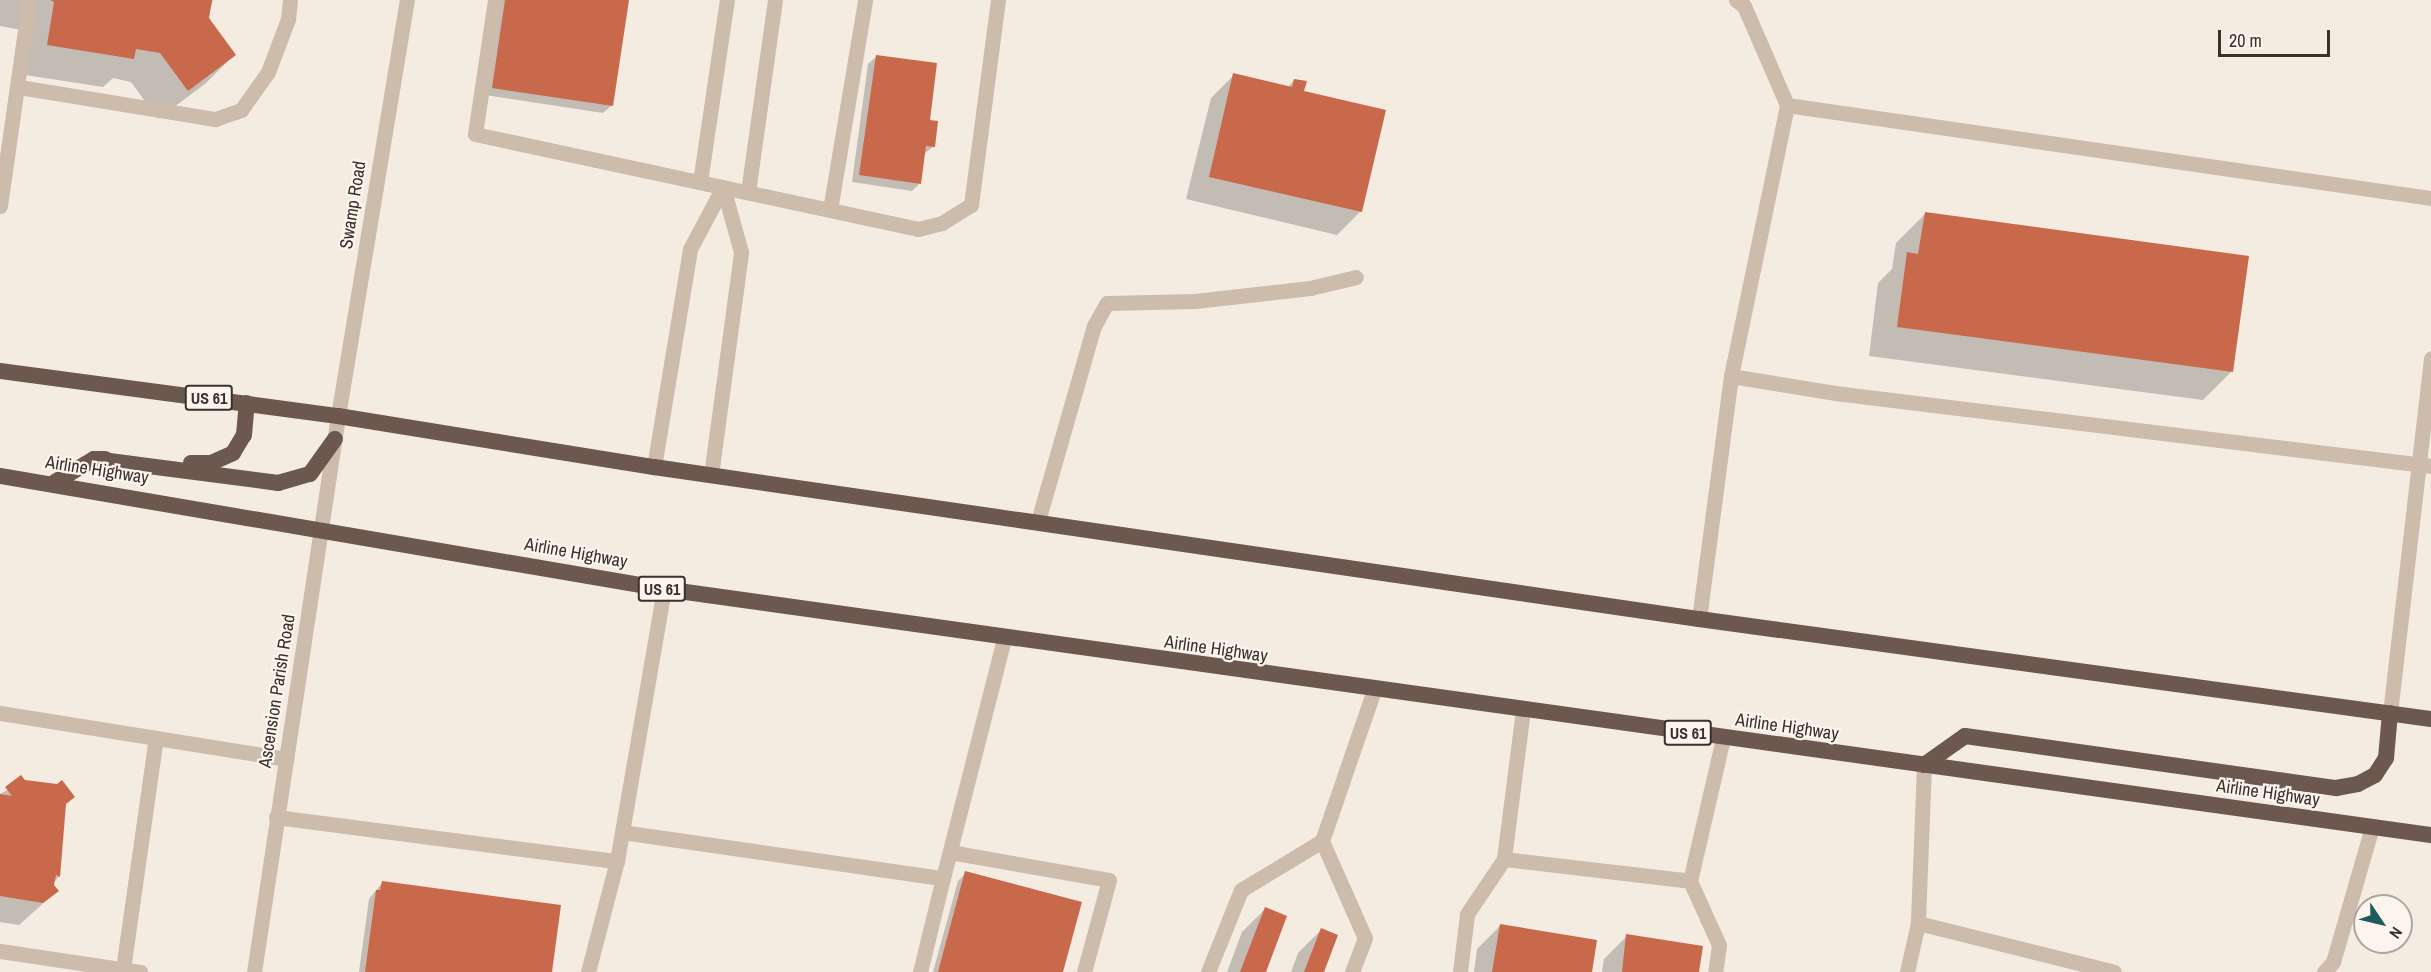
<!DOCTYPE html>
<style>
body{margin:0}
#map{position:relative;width:2431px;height:972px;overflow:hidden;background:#f4ebe1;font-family:"Archivo Narrow",sans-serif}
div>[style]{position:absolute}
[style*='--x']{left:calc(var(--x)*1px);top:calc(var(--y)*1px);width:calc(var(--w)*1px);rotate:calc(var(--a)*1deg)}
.shadow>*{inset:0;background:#0003}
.building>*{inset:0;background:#c8694b}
.service>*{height:15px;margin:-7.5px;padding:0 7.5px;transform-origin:7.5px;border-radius:7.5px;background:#cdbbac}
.minor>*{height:15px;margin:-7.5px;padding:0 7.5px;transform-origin:7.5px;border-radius:7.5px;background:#cdbbac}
.trunk>*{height:16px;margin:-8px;padding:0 8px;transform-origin:8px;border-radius:8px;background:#6c584f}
span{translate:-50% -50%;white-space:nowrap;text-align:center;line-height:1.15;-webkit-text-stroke:4.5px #fbf5ee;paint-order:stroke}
.shield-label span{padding:2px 4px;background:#fbf5ee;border:2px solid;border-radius:4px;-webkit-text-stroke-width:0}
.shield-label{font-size:16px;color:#3b302b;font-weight:700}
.street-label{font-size:18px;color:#3b302b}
.north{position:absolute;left:2353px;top:894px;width:60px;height:60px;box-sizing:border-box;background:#fbf5ee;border:2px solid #aea6a0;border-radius:50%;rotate:125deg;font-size:16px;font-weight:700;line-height:24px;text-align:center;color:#3b302b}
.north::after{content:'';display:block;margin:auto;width:21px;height:27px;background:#1f5a5e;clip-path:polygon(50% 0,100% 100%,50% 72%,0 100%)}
.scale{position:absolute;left:2218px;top:30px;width:112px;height:27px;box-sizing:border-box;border:3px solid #3b302b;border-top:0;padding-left:8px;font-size:18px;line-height:21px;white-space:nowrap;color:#3b302b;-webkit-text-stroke:4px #fbf5ee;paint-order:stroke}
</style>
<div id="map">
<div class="shadow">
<div style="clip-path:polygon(0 0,213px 0,208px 18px,234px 55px,205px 84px,158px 119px,131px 82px,113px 78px,103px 87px,19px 74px,26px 31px,0 26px)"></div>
<div style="clip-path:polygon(500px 0,628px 0,611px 106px,603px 113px,485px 95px)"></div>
<div style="clip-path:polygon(876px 57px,928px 121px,934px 146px,924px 154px,920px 183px,912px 191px,852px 182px,868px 64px)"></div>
<div style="clip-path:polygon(1234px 75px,1288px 87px,1294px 80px,1303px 92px,1384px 111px,1360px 212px,1337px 235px,1186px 199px,1211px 98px)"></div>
<div style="clip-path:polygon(1925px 214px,2232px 371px,2203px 400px,1869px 356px,1878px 283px,1892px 269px,1896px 243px)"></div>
<div style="clip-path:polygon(24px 781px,64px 806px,59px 876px,52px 885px,57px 891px,19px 925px,0 922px,0 794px)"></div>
<div style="clip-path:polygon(966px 873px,1061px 972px,933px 972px,958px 881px)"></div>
<div style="clip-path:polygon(382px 883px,550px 972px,359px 972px,369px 899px)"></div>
<div style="clip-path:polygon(1265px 909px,1264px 972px,1227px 972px,1242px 932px)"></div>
<div style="clip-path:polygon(1500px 926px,1589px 972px,1474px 972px,1477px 949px)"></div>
<div style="clip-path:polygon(1321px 930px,1322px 972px,1291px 972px,1298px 953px)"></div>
<div style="clip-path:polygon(1627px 936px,1697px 972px,1602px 972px,1604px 959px)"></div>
</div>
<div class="building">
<div style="clip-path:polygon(50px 0,212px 0,209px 18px,236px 55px,188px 91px,160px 53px,136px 49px,134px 59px,47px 45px,54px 2px)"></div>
<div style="clip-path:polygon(505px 0,629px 0,613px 106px,492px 88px)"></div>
<div style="clip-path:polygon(876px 55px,937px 63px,930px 120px,938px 121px,935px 147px,926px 146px,921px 184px,859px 175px)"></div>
<div style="clip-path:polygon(1233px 73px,1292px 87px,1294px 79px,1307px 81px,1304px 91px,1386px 110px,1362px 212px,1209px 177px)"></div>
<div style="clip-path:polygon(1925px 212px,2249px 256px,2233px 372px,1897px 327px,1907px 252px,1918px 254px)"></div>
<div style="clip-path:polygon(21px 775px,25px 780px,57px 784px,62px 780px,75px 797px,66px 804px,60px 877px,56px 875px,54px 885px,59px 891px,43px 903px,0 896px,0 794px,12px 796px,5px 787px)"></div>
<div style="clip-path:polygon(965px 871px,1082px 902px,1063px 972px,938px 972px)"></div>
<div style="clip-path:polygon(382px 881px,561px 905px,552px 972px,365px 972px,376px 890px,380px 890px)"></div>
<div style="clip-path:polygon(1265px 907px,1287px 916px,1266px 972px,1240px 972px)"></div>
<div style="clip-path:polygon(1500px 924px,1597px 940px,1592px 972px,1492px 972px)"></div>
<div style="clip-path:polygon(1321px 928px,1338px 935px,1324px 972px,1304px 972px)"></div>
<div style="clip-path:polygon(1626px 934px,1703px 946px,1699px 972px,1622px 972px)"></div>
</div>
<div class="service">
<div style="--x:495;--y:0;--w:135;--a:98.5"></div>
<div style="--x:475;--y:134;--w:453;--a:12.1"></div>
<div style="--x:918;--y:229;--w:25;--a:-14"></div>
<div style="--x:942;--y:223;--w:34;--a:-32"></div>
<div style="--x:971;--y:205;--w:207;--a:-82.5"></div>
<div style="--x:1736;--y:0;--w:10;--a:37"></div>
<div style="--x:1744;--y:6;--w:108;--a:66.5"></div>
<div style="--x:19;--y:87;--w:199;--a:9.3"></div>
<div style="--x:215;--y:119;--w:28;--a:-19"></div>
<div style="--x:241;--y:110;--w:47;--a:-54.6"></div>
<div style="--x:268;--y:72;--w:57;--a:-69.3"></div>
<div style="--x:288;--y:19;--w:19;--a:-84"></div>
<div style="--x:700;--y:182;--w:184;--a:-81.6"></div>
<div style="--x:748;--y:192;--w:194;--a:-82"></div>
<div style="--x:0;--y:206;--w:205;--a:-81.9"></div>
<div style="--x:830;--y:210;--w:213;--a:-80.5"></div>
<div style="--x:1731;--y:376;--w:277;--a:-78.3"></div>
<div style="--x:1787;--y:105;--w:651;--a:8.22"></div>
<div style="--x:654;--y:467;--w:221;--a:-80.6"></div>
<div style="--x:690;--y:249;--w:70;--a:-62"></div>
<div style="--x:711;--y:475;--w:225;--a:-82.3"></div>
<div style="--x:741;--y:252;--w:67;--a:-105.5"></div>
<div style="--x:1038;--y:521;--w:203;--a:-74"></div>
<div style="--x:1094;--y:326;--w:26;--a:-61"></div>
<div style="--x:1107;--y:303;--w:88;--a:-1.3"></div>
<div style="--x:1195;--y:301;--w:116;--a:-6.4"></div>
<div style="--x:1310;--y:288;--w:47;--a:-13.4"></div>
<div style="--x:1699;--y:619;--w:245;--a:-82.5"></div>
<div style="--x:1731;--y:376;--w:105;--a:9.3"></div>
<div style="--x:1835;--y:393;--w:600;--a:6.98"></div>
<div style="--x:1523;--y:710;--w:150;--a:97.3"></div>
<div style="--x:1504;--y:859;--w:187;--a:6.7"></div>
<div style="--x:1690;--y:881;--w:147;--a:-77"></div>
<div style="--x:0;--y:713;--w:290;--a:9.1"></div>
<div style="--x:2390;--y:713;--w:357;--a:-83.4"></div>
<div style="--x:1924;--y:765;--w:158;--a:92.2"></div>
<div style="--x:1918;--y:923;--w:202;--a:14"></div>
<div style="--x:276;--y:817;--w:344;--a:7.4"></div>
<div style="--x:617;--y:861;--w:276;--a:-80.2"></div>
<div style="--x:622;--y:832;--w:324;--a:8.2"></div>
<div style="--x:943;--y:878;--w:247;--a:-75.7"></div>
<div style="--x:1322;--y:841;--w:106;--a:66.1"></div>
<div style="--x:1365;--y:938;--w:36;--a:111"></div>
<div style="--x:950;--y:852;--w:161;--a:10"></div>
<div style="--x:1109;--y:880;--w:95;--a:105.2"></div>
<div style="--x:1690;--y:881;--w:70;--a:65.6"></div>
<div style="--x:1719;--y:945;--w:27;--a:98"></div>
<div style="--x:0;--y:951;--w:142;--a:8.5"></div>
<div style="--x:123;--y:969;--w:233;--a:-81.9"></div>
<div style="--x:588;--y:972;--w:115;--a:-75.4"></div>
<div style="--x:920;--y:972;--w:97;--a:-76.3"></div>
<div style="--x:1208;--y:972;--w:88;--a:-68.1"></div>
<div style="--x:1241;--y:890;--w:95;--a:-31.2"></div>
<div style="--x:1322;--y:841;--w:160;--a:-71"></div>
<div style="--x:1460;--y:972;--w:58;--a:-83.1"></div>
<div style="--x:1467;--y:914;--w:66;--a:-56.1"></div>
<div style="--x:1907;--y:972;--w:50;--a:-77.3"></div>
<div style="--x:2324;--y:972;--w:13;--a:-48"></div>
<div style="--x:2333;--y:962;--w:141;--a:-73.9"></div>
</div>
<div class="minor">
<div style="--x:254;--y:972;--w:562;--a:-81.41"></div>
<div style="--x:338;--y:416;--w:422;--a:-80.6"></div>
</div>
<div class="trunk">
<div style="--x:0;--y:371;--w:341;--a:7.6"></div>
<div style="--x:338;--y:416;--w:320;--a:9.2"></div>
<div style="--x:654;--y:467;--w:1056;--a:8.28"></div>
<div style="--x:1699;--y:619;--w:739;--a:7.78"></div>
<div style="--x:94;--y:459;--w:186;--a:7.4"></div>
<div style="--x:278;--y:483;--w:33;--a:-16"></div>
<div style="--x:310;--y:474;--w:43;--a:-54.5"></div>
<div style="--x:191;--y:463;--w:20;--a:0"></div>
<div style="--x:211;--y:463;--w:24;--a:-24"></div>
<div style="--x:233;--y:453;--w:21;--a:-59"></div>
<div style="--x:244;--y:435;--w:32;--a:-85"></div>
<div style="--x:0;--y:476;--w:674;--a:9.66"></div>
<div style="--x:664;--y:589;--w:1784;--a:7.93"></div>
<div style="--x:55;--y:482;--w:45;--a:-30.5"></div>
<div style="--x:94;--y:459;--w:11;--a:0"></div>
<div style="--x:1924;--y:765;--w:50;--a:-35.3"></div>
<div style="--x:1965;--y:736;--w:375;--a:8"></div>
<div style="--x:2336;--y:788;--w:22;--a:-10"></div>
<div style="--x:2358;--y:784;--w:19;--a:-28"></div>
<div style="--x:2375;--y:775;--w:20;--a:-57"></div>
<div style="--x:2386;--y:758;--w:45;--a:-84.9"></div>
</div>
<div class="shield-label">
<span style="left:209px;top:398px">US 61</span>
<span style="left:662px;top:589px">US 61</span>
<span style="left:1688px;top:733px">US 61</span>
</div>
<div class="street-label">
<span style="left:353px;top:205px;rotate:-81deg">Swamp Road</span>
<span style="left:97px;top:470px;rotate:9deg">Airline Highway</span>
<span style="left:576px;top:553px;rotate:10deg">Airline Highway</span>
<span style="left:1216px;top:649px;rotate:8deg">Airline Highway</span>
<span style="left:277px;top:691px;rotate:-81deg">Ascension Parish Road</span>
<span style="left:1787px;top:727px;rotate:8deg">Airline Highway</span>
<span style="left:2268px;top:793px;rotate:8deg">Airline Highway</span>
</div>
<div class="north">N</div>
<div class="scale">20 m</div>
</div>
